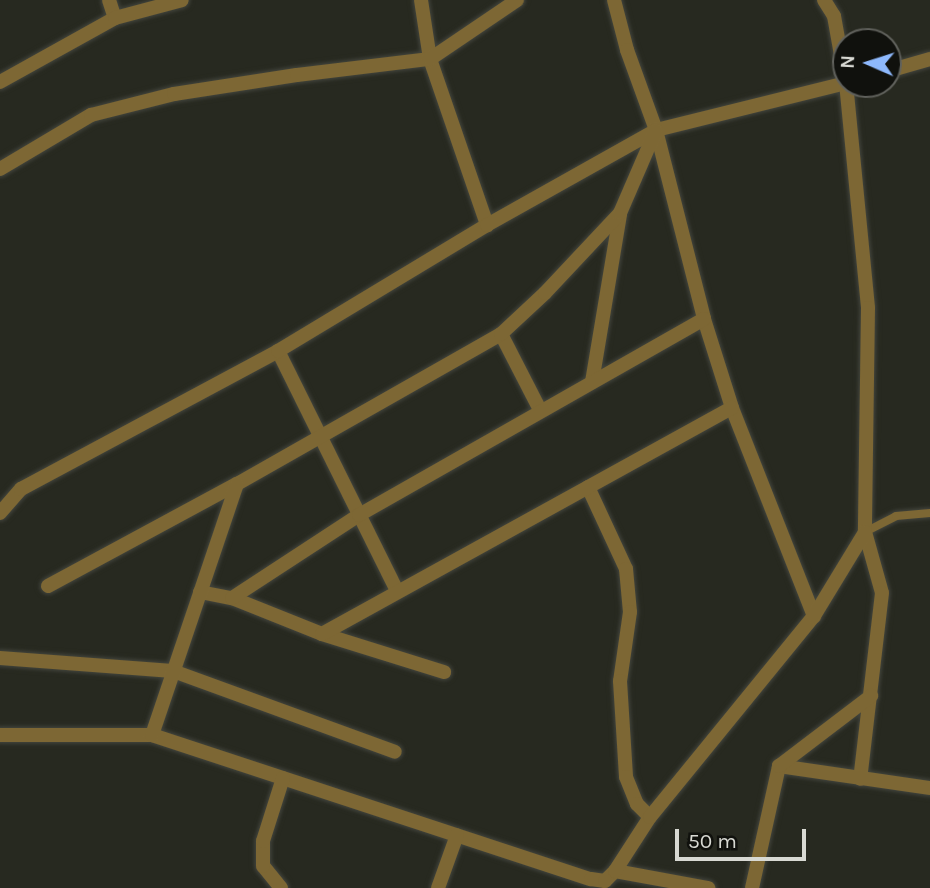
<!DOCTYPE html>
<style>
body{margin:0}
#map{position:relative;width:930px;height:888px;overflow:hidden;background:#272920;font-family:Karla,sans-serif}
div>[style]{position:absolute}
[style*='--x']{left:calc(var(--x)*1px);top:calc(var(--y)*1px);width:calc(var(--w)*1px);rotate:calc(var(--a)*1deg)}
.roads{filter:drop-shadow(0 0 2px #43453d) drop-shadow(0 0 2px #43453d)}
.lane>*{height:8px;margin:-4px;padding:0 4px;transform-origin:4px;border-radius:4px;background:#7d6734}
.street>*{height:14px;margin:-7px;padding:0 7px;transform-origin:7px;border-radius:7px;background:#7d6734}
span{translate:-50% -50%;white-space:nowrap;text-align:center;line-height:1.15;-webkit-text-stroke:6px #10110d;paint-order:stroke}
.north{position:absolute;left:832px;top:28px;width:70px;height:70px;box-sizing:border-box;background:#10110d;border:2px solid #60615c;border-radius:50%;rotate:273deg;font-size:19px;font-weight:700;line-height:28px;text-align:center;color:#d8d9d3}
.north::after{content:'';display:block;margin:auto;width:24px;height:32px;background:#8eb9fd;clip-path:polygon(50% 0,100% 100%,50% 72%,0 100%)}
.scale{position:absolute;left:675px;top:829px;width:131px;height:32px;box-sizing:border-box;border:4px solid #d8d9d3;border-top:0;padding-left:9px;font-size:21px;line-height:24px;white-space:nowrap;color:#d8d9d3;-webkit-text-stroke:5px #10110d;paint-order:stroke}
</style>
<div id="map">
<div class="roads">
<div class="lane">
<div style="--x:865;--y:532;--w:35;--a:-27"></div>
<div style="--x:896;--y:516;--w:34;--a:-5"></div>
</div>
<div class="street">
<div style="--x:109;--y:0;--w:19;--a:72"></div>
<div style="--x:421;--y:0;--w:60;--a:81.3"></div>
<div style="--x:430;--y:59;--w:176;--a:71"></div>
<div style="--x:614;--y:0;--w:52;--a:75.4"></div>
<div style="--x:627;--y:50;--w:85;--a:70.1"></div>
<div style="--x:656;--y:130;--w:195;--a:75.7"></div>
<div style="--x:704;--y:319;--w:93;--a:72.5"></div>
<div style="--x:732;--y:408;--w:224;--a:68.5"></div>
<div style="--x:824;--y:0;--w:19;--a:58"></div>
<div style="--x:834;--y:16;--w:68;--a:79.8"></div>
<div style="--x:846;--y:83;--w:226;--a:84.4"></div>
<div style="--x:868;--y:308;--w:224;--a:90.8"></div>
<div style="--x:865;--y:532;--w:63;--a:74.4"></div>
<div style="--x:882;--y:593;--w:187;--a:96.7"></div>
<div style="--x:888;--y:71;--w:44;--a:-15.9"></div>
<div style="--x:0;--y:82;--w:132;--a:-29.1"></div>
<div style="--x:115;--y:18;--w:69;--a:-15"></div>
<div style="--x:0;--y:169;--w:106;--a:-30.7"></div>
<div style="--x:91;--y:115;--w:86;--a:-14.2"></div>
<div style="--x:174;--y:94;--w:124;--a:-8.8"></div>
<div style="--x:297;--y:75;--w:134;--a:-6.9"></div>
<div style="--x:430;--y:59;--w:105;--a:-34.1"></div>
<div style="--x:501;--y:334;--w:85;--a:62.8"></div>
<div style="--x:278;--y:351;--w:268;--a:63.6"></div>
<div style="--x:592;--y:382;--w:170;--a:-80.5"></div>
<div style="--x:588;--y:487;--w:90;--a:65.1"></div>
<div style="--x:626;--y:569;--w:43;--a:84.7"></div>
<div style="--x:630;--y:612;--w:70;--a:98.2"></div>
<div style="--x:620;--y:681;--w:96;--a:86.4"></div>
<div style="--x:626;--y:777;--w:29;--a:68"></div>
<div style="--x:637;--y:804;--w:18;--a:45"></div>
<div style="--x:0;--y:513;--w:32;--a:-49"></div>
<div style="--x:21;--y:489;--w:292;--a:-28.2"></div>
<div style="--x:278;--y:351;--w:244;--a:-31.1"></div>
<div style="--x:487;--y:225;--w:194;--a:-29.3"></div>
<div style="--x:656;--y:130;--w:196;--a:-13.9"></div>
<div style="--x:48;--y:586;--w:215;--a:-28.4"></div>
<div style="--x:237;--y:484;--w:304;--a:-29.6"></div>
<div style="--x:501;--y:334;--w:60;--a:-43"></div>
<div style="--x:545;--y:293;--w:110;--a:-46.8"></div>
<div style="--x:620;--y:213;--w:90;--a:-66.6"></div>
<div style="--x:200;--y:592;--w:33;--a:11"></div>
<div style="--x:232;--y:598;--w:97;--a:21.8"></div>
<div style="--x:322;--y:634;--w:128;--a:17.3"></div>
<div style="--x:232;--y:598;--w:152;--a:-33.2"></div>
<div style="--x:359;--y:515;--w:397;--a:-29.6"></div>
<div style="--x:322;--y:634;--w:468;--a:-28.9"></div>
<div style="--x:0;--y:658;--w:173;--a:4.3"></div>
<div style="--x:173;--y:671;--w:236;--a:20"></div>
<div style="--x:0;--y:735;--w:152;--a:0"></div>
<div style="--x:152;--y:735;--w:462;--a:18.2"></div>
<div style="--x:591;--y:879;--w:14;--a:8"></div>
<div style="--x:605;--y:881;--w:14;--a:-45"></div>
<div style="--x:615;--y:871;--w:95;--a:10.4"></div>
<div style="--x:152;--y:735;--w:265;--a:-71.3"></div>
<div style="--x:779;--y:766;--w:153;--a:8.3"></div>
<div style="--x:615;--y:871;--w:64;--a:-57.1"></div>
<div style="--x:650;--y:817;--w:259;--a:-50.8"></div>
<div style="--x:814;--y:616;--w:98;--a:-58.7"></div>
<div style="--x:281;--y:888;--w:28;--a:-129"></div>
<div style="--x:263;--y:866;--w:25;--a:-90"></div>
<div style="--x:263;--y:841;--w:66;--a:-72.4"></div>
<div style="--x:438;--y:888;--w:56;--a:-70.3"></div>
<div style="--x:752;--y:888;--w:125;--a:-77.5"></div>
<div style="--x:779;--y:766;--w:116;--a:-37.3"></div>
</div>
</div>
<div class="north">N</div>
<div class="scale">50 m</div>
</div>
